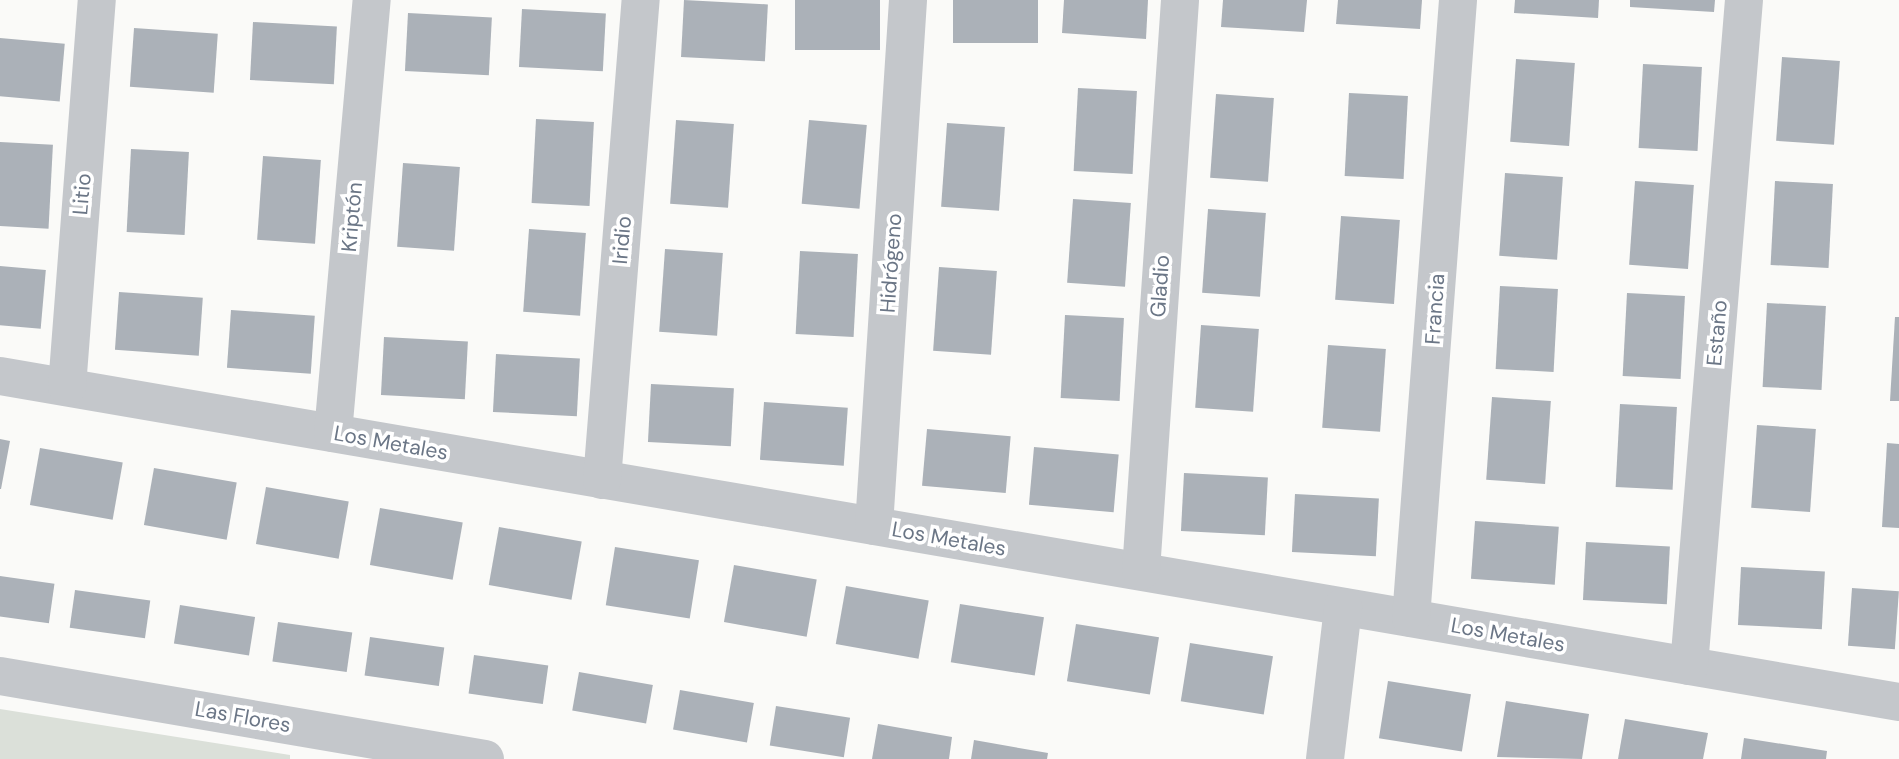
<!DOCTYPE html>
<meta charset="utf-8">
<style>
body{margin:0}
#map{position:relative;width:1899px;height:759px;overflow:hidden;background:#fafaf8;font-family:"DM Sans",sans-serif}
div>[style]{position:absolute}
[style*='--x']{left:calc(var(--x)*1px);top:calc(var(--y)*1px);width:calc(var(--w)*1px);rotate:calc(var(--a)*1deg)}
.green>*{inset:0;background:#dbe0d9}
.building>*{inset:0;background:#abb1b8;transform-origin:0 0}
.street>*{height:38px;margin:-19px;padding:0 19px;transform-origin:19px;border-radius:19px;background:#c4c7cb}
span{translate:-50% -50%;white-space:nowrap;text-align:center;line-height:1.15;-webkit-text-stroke:7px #fff;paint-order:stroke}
.street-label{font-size:21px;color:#6b7686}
</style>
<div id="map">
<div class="green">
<div style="clip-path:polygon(0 709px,290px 755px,290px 759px,0 759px)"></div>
</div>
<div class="building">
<div style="left:684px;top:0;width:84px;height:57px;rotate:3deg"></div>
<div style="left:795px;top:0;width:85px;height:50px"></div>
<div style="left:953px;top:0;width:85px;height:43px"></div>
<div style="clip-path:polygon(1064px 0,1148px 0,1146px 39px,1062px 33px)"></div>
<div style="clip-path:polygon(1223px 0,1307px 0,1304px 32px,1221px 27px)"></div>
<div style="clip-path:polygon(1338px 0,1422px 0,1420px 29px,1336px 24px)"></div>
<div style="clip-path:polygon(1515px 0,1599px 0,1598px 18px,1514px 13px)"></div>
<div style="clip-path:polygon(1630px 0,1715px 0,1714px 12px,1630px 7px)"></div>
<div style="left:522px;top:9px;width:84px;height:58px;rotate:3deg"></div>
<div style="left:408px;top:13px;width:84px;height:58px;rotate:3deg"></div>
<div style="left:253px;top:22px;width:84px;height:58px;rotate:3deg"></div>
<div style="left:134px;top:28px;width:84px;height:59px;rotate:4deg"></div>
<div style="left:0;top:38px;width:65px;height:58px;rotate:5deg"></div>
<div style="left:1782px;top:57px;width:58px;height:84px;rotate:4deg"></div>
<div style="left:1516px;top:59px;width:59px;height:83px;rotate:4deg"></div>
<div style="left:1643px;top:64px;width:59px;height:84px;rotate:3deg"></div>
<div style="left:1078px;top:88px;width:59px;height:83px;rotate:3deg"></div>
<div style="left:1349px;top:93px;width:59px;height:83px;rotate:3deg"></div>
<div style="left:1216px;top:94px;width:58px;height:84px;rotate:4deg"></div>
<div style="left:536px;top:119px;width:58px;height:84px;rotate:3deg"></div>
<div style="left:676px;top:120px;width:58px;height:84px;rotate:4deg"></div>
<div style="left:809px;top:120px;width:58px;height:84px;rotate:5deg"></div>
<div style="left:947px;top:123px;width:58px;height:84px;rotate:4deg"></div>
<div style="left:0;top:142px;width:53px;height:84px;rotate:3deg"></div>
<div style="left:131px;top:149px;width:58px;height:83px;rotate:3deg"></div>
<div style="left:263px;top:156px;width:58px;height:84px;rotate:4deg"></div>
<div style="left:403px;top:163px;width:57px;height:84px;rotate:4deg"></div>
<div style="left:1505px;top:173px;width:58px;height:83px;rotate:4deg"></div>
<div style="left:1635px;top:181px;width:59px;height:84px;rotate:4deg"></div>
<div style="left:1775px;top:181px;width:58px;height:84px;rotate:3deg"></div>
<div style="left:1073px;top:199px;width:58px;height:84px;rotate:4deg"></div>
<div style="left:1208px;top:209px;width:58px;height:84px;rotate:4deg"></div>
<div style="left:1341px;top:216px;width:59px;height:84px;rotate:4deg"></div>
<div style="left:529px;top:229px;width:57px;height:83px;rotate:4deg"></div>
<div style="left:665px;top:249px;width:58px;height:83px;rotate:4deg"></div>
<div style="left:800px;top:251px;width:58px;height:83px;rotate:3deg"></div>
<div style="left:0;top:266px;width:46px;height:59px;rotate:5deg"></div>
<div style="left:939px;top:267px;width:58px;height:84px;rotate:4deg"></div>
<div style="left:1500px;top:286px;width:58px;height:83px;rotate:3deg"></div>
<div style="left:119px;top:292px;width:84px;height:58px;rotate:4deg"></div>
<div style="left:1627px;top:293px;width:58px;height:83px;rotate:3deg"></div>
<div style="left:1767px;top:303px;width:59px;height:84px;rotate:3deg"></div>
<div style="left:231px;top:310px;width:84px;height:58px;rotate:4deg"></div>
<div style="left:1065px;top:315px;width:59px;height:83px;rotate:3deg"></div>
<div style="clip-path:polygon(1895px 317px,1899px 317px,1899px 401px,1890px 401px)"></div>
<div style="left:1201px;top:325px;width:58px;height:83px;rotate:4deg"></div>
<div style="left:384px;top:337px;width:84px;height:58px;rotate:3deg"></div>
<div style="left:1328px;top:345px;width:58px;height:83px;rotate:4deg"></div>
<div style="left:496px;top:354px;width:84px;height:58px;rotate:3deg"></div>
<div style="left:651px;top:384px;width:83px;height:58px;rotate:3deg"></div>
<div style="left:1492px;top:397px;width:59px;height:83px;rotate:4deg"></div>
<div style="left:764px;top:402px;width:84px;height:58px;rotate:4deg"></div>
<div style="left:1620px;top:404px;width:57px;height:83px;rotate:3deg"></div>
<div style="left:1757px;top:425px;width:59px;height:83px;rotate:4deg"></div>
<div style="left:927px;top:429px;width:84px;height:57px;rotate:5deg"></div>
<div style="clip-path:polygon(0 439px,10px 441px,1px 489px,0 489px)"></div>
<div style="clip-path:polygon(1887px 443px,1899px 444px,1899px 528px,1882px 527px)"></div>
<div style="left:1034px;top:447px;width:85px;height:58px;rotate:5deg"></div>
<div style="left:40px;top:448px;width:84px;height:58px;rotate:10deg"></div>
<div style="left:154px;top:468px;width:84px;height:58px;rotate:10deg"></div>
<div style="left:1184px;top:473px;width:84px;height:58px;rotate:3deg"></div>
<div style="left:266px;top:487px;width:84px;height:58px;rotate:10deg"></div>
<div style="left:1295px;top:494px;width:84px;height:58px;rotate:3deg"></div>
<div style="left:380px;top:508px;width:84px;height:58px;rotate:10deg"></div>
<div style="left:1475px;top:521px;width:84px;height:58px;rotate:4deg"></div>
<div style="left:499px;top:527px;width:84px;height:59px;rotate:10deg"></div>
<div style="left:1586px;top:542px;width:84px;height:58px;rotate:3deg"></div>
<div style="left:615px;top:547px;width:85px;height:59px;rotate:9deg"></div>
<div style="left:734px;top:565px;width:84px;height:58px;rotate:10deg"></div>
<div style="left:1741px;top:567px;width:84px;height:58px;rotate:3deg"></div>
<div style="left:0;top:576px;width:55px;height:40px;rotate:8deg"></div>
<div style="left:846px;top:586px;width:84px;height:59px;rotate:10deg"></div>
<div style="left:1852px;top:588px;width:47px;height:58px;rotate:4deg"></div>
<div style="left:75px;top:590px;width:76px;height:38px;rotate:8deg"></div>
<div style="left:960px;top:604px;width:85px;height:59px;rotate:9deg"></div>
<div style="left:180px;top:605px;width:76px;height:39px;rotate:9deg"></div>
<div style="left:278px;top:622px;width:75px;height:40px;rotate:8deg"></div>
<div style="left:1076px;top:624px;width:84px;height:58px;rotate:9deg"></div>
<div style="left:370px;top:637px;width:75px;height:39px;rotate:8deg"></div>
<div style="left:1190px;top:643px;width:84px;height:59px;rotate:9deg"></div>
<div style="left:474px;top:655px;width:75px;height:39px;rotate:8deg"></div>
<div style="left:579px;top:672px;width:75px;height:39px;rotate:10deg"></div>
<div style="left:1388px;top:681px;width:84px;height:58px;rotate:9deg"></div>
<div style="left:680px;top:690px;width:75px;height:40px;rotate:10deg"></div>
<div style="clip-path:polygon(1506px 701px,1589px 714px,1582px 759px,1497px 757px)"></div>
<div style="left:776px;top:706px;width:75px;height:40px;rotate:9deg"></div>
<div style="clip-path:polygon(1625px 719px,1708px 733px,1703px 759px,1618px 759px)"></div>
<div style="clip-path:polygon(878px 724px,952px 737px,949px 759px,872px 759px)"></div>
<div style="clip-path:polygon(1744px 738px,1827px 751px,1826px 759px,1741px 759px)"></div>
<div style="clip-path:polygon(974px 740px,1048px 753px,1047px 759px,971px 759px)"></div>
</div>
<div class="street">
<div style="--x:0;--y:376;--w:1927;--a:9.74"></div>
<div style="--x:67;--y:387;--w:388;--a:-85.6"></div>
<div style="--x:333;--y:433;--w:435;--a:-84.9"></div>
<div style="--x:602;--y:480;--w:482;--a:-85.4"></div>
<div style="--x:874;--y:526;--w:527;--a:-86.3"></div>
<div style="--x:1141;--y:571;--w:572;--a:-86.09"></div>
<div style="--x:1411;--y:618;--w:620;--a:-85.65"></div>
<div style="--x:1689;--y:666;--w:668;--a:-85.28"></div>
<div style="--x:0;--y:676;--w:492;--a:9.7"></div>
<div style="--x:1325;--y:759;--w:153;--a:-83.2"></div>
</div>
<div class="street-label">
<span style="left:82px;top:194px;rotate:-85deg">Litio</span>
<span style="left:352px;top:217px;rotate:-85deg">Kriptón</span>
<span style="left:622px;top:240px;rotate:-85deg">Iridio</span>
<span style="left:891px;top:263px;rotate:-86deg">Hidrógeno</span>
<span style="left:1160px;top:286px;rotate:-86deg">Gladio</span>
<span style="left:1435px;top:309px;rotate:-86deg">Francia</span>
<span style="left:1717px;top:333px;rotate:-85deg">Estaño</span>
<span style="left:391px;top:443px;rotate:10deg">Los Metales</span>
<span style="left:949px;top:539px;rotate:10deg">Los Metales</span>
<span style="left:1508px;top:635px;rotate:10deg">Los Metales</span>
<span style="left:243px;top:717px;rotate:10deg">Las Flores</span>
</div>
</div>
